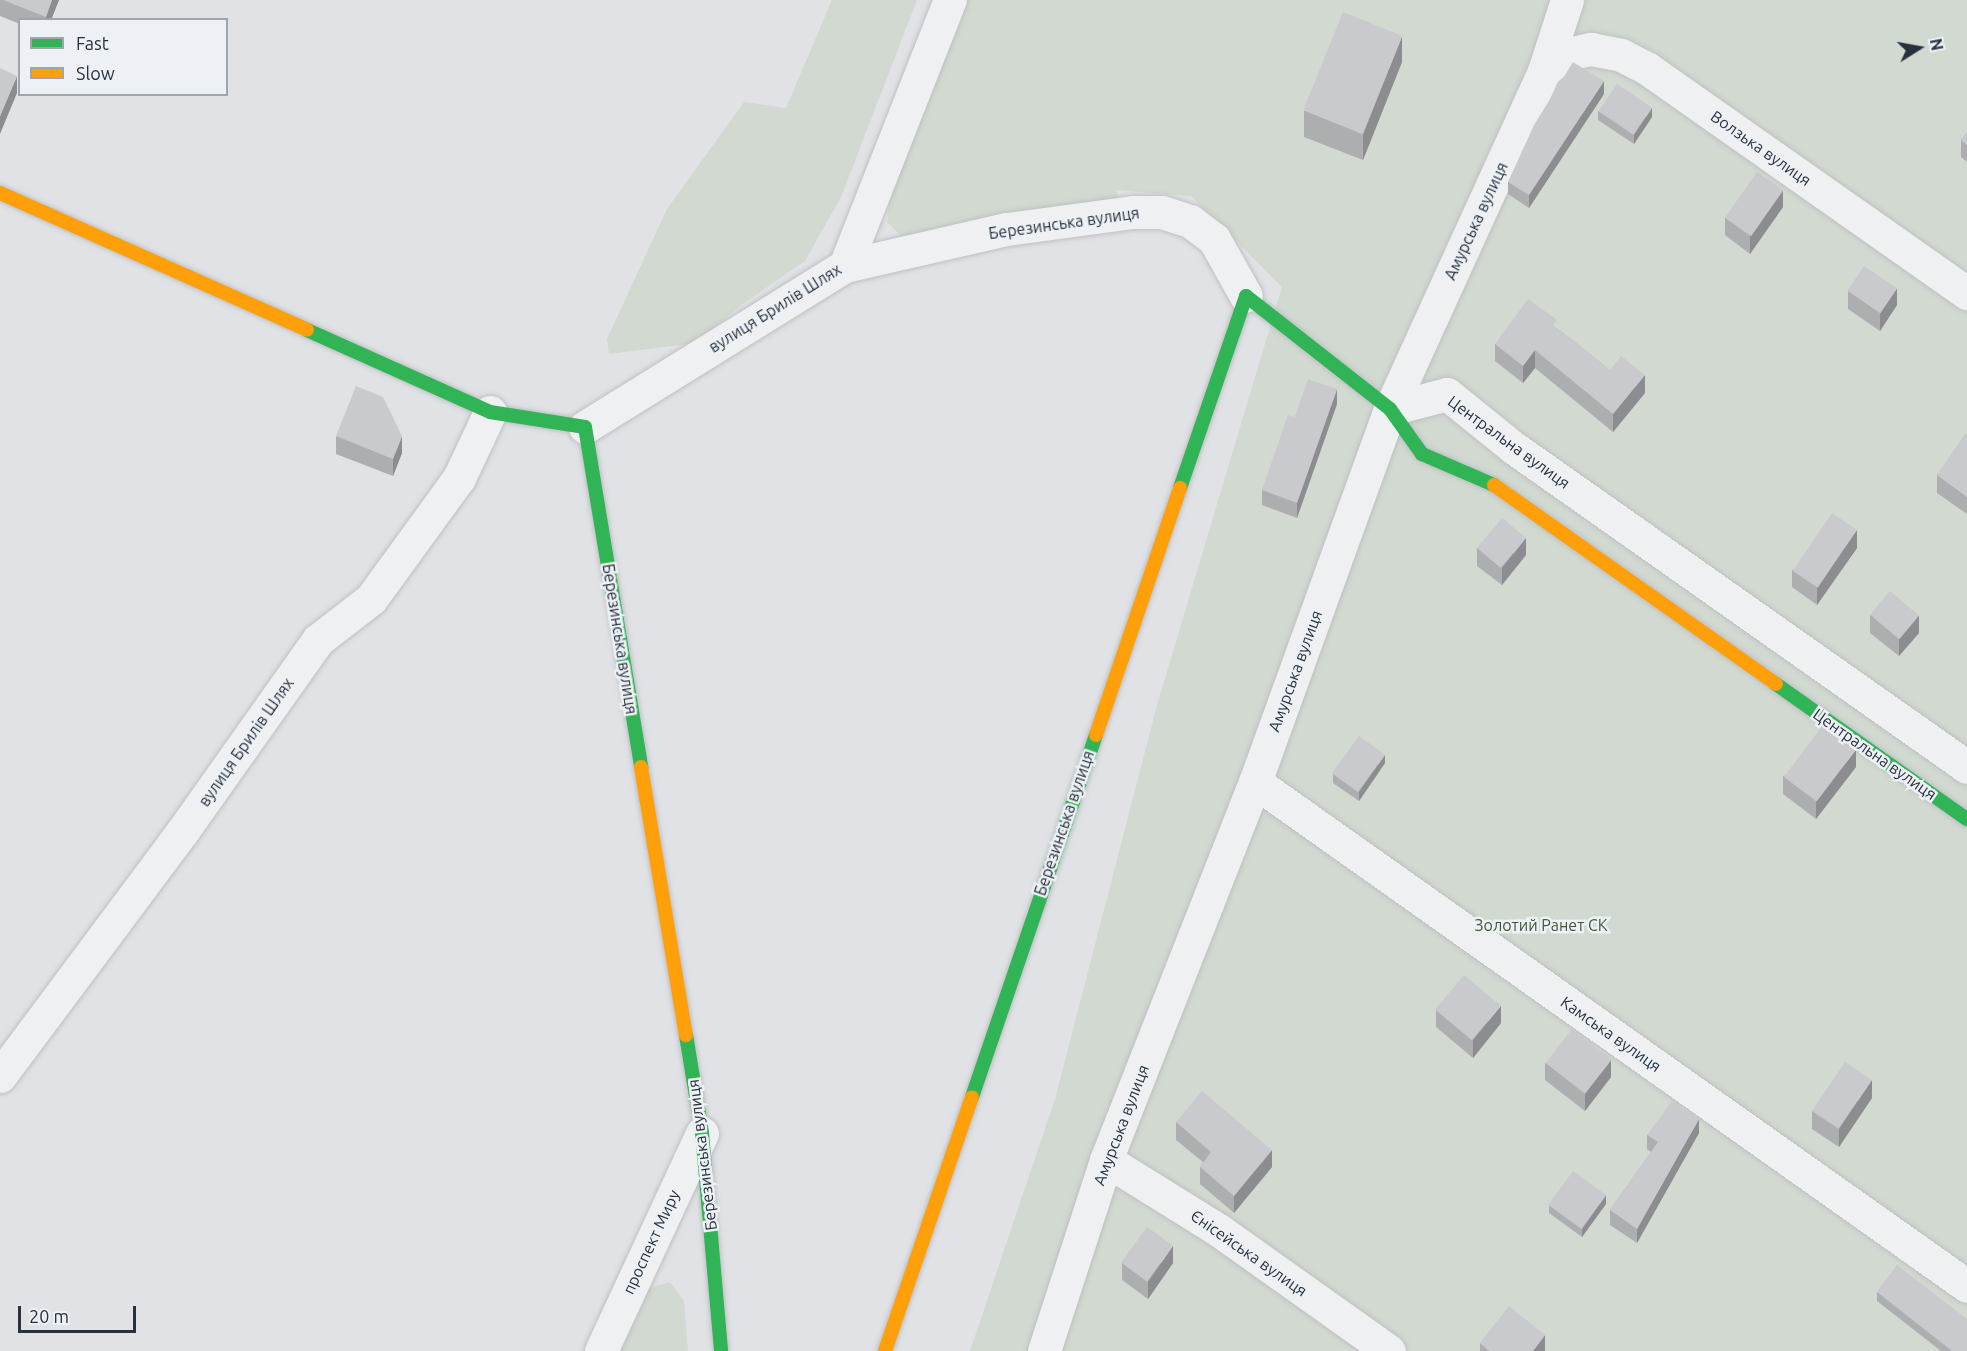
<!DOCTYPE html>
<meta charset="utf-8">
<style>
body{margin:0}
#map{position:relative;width:1967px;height:1351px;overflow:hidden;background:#e0e2e5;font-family:Ubuntu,sans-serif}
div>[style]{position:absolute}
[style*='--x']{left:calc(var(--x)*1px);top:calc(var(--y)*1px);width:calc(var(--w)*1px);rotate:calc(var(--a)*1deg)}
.green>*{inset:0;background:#d1d9d0}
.roads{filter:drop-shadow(0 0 2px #bec0c3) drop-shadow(0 0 2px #bec0c3)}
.street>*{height:33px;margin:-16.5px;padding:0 16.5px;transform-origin:16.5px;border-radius:16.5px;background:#eff0f2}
.fast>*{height:14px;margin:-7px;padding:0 7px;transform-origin:7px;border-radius:7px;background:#30b455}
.slow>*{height:14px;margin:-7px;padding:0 7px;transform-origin:7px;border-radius:7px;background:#ff9f0a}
.wall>*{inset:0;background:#acaeb0}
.shaded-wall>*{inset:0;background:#8c8d90}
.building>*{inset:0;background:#c8cacd;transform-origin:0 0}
span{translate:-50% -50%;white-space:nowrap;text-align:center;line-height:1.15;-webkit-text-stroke:5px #edf1f5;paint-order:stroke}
.street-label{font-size:16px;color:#27323e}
.park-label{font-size:16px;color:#3f5934}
.legend{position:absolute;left:18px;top:18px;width:210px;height:78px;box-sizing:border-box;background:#edf1f5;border:2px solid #9ea5ac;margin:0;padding:8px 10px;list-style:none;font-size:18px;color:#27323e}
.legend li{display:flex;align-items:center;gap:12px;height:30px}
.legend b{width:30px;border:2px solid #9ea5ac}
.north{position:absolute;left:1889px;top:18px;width:60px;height:60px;-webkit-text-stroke:4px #edf1f5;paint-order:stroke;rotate:79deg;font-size:16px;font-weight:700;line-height:24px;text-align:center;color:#27323e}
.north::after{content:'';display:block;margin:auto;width:21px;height:27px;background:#27323e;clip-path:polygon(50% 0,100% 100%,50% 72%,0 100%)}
.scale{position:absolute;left:18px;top:1306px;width:118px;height:27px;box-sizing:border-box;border:3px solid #27323e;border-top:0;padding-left:8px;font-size:18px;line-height:21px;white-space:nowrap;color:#27323e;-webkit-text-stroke:4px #edf1f5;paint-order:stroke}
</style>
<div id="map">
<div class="green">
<div style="clip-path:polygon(832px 0,917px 0,841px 197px,805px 261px,740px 306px,696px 343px,609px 354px,607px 339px,667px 209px,744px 102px,786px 108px)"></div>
<div style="clip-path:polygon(968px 0,1967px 0,1967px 1351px,970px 1351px,1055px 1099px,1157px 705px,1282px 287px,1191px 196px,1116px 190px,1121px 206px,904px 239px,887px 222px,891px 184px)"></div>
<div style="clip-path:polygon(670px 1282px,684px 1301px,688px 1351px,618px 1351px,647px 1289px)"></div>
</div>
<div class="roads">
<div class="street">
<div style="--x:1544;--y:71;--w:26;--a:-39"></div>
<div style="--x:1564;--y:55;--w:28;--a:-13"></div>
<div style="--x:1591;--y:49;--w:31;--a:11"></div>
<div style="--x:1621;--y:55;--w:30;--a:27"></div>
<div style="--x:1648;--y:69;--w:390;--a:35.1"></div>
<div style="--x:845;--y:266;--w:166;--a:-12.9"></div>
<div style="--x:1007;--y:229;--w:127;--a:-7.7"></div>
<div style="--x:1133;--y:212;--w:29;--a:0"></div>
<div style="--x:1162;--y:212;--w:29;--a:18"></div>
<div style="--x:1190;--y:221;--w:30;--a:37"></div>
<div style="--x:1214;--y:239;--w:65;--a:60.7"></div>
<div style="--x:1390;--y:409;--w:59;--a:-14.7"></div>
<div style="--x:1447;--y:394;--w:86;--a:38.9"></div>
<div style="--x:1514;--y:448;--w:554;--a:35.15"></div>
<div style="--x:585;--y:427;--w:306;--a:-31.8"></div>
<div style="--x:845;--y:266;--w:286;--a:-68.5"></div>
<div style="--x:1255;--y:782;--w:872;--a:35.29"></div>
<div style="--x:0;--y:1076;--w:304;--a:-53.3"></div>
<div style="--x:182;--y:832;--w:235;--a:-54.7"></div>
<div style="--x:318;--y:640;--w:67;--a:-37.7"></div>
<div style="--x:371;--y:599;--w:150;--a:-54"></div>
<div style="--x:459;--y:478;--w:73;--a:-64.8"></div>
<div style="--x:1106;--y:1160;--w:134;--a:31.9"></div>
<div style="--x:1220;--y:1231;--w:207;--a:35.4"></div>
<div style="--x:601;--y:1351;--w:240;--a:-65.1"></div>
<div style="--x:1044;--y:1351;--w:201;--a:-72"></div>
<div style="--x:1106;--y:1160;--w:406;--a:-68.5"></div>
<div style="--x:1255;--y:782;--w:397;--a:-70.1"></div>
<div style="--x:1390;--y:409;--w:371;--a:-65.5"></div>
<div style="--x:1544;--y:71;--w:75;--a:-72.1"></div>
</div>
<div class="fast">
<div style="--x:307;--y:330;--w:201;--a:24.1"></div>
<div style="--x:490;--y:412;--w:96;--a:9"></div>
<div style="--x:585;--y:427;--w:345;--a:80.6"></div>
<div style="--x:1180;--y:488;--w:203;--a:-71"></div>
<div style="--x:1246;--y:296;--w:183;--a:38.1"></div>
<div style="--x:1390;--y:409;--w:55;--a:54.6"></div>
<div style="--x:1422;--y:454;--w:78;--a:23.3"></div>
<div style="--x:1776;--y:684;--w:234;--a:35.3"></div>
<div style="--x:686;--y:1035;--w:99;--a:80.7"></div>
<div style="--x:702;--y:1133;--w:219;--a:85"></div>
<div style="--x:972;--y:1097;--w:383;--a:-71.1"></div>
</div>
<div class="slow">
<div style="--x:0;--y:193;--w:336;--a:24"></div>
<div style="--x:1494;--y:485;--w:345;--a:35.2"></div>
<div style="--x:1096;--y:735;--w:261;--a:-71.2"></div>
<div style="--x:641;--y:767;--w:272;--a:80.5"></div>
<div style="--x:885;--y:1351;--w:268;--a:-71.1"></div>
</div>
</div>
<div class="wall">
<div style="clip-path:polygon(0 0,59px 0,51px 20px,20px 20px,20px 24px,0 16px)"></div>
<div style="clip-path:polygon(1402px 62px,1363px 160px,1304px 137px,1304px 111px)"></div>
<div style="clip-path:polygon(1604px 94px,1529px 208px,1508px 194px,1508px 182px)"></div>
<div style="clip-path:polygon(1598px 111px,1652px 117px,1634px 144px,1598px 120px)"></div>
<div style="clip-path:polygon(1967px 132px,1967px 162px,1961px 157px,1961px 140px)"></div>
<div style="clip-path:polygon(1783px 207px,1750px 254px,1725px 235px,1725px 218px)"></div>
<div style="clip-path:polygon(1848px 291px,1897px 305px,1880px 331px,1848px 309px)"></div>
<div style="clip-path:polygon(1557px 328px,1610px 370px,1645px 393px,1613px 432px,1535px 368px,1523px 383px,1495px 361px,1495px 344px)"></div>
<div style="clip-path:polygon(1337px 404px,1297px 518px,1262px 505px,1262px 490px,1295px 417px)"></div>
<div style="clip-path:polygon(1967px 435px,1967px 514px,1937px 493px,1937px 475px)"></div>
<div style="clip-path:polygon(336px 436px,402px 453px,393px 476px,336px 454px)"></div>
<div style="clip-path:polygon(1477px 548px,1526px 555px,1502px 585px,1477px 566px)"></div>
<div style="clip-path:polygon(1857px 548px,1817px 605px,1792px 587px,1792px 570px)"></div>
<div style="clip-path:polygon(1870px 615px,1919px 633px,1899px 656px,1870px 633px)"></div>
<div style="clip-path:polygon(1385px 763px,1359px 801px,1333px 783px,1333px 774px)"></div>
<div style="clip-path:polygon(1856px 767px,1816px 819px,1783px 794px,1783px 776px)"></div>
<div style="clip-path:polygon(1436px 1010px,1501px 1023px,1473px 1058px,1436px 1027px)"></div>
<div style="clip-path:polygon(1545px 1063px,1611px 1077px,1585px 1111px,1545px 1080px)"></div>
<div style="clip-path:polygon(1872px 1098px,1839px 1147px,1812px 1129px,1812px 1111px)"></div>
<div style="clip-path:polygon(1176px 1122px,1272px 1167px,1234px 1213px,1200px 1184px,1200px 1167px,1203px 1162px,1176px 1140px)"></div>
<div style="clip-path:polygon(1699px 1133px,1637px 1243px,1610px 1225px,1610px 1210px,1651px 1152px,1647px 1149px,1647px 1135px)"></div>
<div style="clip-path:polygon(1606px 1204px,1582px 1237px,1549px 1213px,1549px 1205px)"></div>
<div style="clip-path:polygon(1122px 1263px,1173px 1263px,1148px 1299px,1122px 1280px)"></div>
<div style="clip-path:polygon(1877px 1292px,1967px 1351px,1941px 1351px,1877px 1301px)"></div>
<div style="clip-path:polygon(1480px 1343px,1545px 1351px,1480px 1351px)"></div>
</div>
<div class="shaded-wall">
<div style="clip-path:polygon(52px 0,59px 0,51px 20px,46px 20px,46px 17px)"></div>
<div style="clip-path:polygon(1402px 36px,1402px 62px,1363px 160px,1363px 135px)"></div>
<div style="clip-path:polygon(17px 76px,17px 93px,0 134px,0 116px)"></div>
<div style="clip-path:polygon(1604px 81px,1604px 94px,1529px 208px,1529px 195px)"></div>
<div style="clip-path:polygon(1652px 108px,1652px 117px,1634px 144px,1634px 135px)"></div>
<div style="clip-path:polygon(1783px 190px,1783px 207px,1750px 254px,1750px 236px)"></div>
<div style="clip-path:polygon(1897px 288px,1897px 305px,1880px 331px,1880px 313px)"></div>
<div style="clip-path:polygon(1535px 350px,1535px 368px,1523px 383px,1523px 366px)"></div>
<div style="clip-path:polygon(1645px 375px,1645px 393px,1613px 432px,1613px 414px)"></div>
<div style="clip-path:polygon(1337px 389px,1337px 404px,1297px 518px,1297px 503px)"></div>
<div style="clip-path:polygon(402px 436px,402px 453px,393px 476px,393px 459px)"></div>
<div style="clip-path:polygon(1857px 530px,1857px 548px,1817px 605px,1817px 587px)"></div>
<div style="clip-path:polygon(1526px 538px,1526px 555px,1502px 585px,1502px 568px)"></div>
<div style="clip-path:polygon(1919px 615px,1919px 633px,1899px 656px,1899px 639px)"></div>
<div style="clip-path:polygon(1856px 750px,1856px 767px,1816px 819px,1816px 801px)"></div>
<div style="clip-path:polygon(1385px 755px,1385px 763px,1359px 801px,1359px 792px)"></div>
<div style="clip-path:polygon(1501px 1006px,1501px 1023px,1473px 1058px,1473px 1040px)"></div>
<div style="clip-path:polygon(1611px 1060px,1611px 1077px,1585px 1111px,1585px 1094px)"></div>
<div style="clip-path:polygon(1872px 1080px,1872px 1098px,1839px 1147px,1839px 1129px)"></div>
<div style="clip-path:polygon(1699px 1119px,1699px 1133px,1637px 1243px,1637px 1229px)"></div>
<div style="clip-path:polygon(1272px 1150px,1272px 1167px,1234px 1213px,1234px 1196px)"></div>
<div style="clip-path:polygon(1606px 1195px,1606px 1204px,1582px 1237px,1582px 1229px)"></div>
<div style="clip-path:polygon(1173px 1246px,1173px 1263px,1148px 1299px,1148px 1282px)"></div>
<div style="clip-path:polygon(1545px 1335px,1545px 1351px,1533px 1351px)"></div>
</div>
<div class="building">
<div style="clip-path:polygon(3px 0,52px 0,46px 17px)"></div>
<div style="left:1343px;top:12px;width:64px;height:106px;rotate:22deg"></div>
<div style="clip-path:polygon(1573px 62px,1604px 81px,1529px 195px,1508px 182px,1534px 125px)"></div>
<div style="clip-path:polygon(0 68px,17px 76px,0 116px)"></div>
<div style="left:1617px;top:84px;width:42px;height:33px;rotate:34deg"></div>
<div style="clip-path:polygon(1967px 132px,1967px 145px,1961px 140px)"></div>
<div style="left:1757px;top:172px;width:32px;height:56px;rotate:35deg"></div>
<div style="left:1864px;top:266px;width:40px;height:30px;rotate:34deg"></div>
<div style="clip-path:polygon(1528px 299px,1557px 320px,1553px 325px,1610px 370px,1621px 356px,1645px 375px,1613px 414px,1535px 350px,1523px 366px,1495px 344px)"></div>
<div style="clip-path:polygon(1308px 379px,1337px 389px,1297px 503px,1262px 490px,1288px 415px,1295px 417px)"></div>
<div style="clip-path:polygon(356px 386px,383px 397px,402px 436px,393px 459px,336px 436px)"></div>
<div style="clip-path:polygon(1965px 434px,1967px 435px,1967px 497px,1937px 475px)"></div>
<div style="left:1832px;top:513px;width:30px;height:70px;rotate:34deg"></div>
<div style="left:1502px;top:518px;width:31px;height:39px;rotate:40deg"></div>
<div style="left:1890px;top:591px;width:38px;height:31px;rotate:40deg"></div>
<div style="left:1823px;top:725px;width:41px;height:65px;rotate:37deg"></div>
<div style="left:1359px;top:736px;width:32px;height:46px;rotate:36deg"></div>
<div style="left:1464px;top:975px;width:48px;height:45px;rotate:40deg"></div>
<div style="left:1572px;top:1029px;width:50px;height:43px;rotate:38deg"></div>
<div style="left:1845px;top:1062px;width:32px;height:59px;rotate:34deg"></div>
<div style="clip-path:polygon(1202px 1091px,1272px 1150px,1234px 1196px,1200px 1167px,1211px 1152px,1176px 1122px)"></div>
<div style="clip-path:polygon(1673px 1100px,1699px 1119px,1637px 1229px,1610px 1210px,1658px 1142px,1647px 1135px)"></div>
<div style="left:1573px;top:1171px;width:41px;height:42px;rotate:36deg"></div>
<div style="left:1147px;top:1227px;width:32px;height:44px;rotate:36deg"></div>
<div style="clip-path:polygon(1897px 1265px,1967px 1319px,1967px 1351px,1952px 1351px,1877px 1292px)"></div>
<div style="clip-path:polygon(1509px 1306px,1545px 1335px,1533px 1351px,1489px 1351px,1480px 1343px)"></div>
</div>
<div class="street-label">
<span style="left:1761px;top:148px;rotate:35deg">Волзька вулиця</span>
<span style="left:1476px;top:221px;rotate:-65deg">Амурська вулиця</span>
<span style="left:1064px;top:223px;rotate:-8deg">Березинська вулиця</span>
<span style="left:775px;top:308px;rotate:-32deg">вулиця Брилів Шлях</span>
<span style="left:1509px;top:442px;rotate:36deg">Центральна вулиця</span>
<span style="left:620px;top:639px;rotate:81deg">Березинська вулиця</span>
<span style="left:1295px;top:671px;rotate:-70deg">Амурська вулиця</span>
<span style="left:246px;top:742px;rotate:-55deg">вулиця Брилів Шлях</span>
<span style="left:1875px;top:754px;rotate:35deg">Центральна вулиця</span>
<span style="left:1064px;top:823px;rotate:-71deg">Березинська вулиця</span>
<span style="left:1611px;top:1034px;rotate:35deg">Камська вулиця</span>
<span style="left:1121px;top:1125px;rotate:-69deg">Амурська вулиця</span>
<span style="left:702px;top:1155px;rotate:-97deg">Березинська вулиця</span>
<span style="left:651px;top:1242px;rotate:-65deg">проспект Миру</span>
<span style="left:1249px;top:1253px;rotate:35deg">Єнісейська вулиця</span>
</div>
<div class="park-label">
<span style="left:1541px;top:925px">Золотий Ранет СК</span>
</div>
<ul class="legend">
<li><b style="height:8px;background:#30b455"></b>Fast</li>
<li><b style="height:8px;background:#ff9f0a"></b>Slow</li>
</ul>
<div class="north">N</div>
<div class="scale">20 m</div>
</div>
